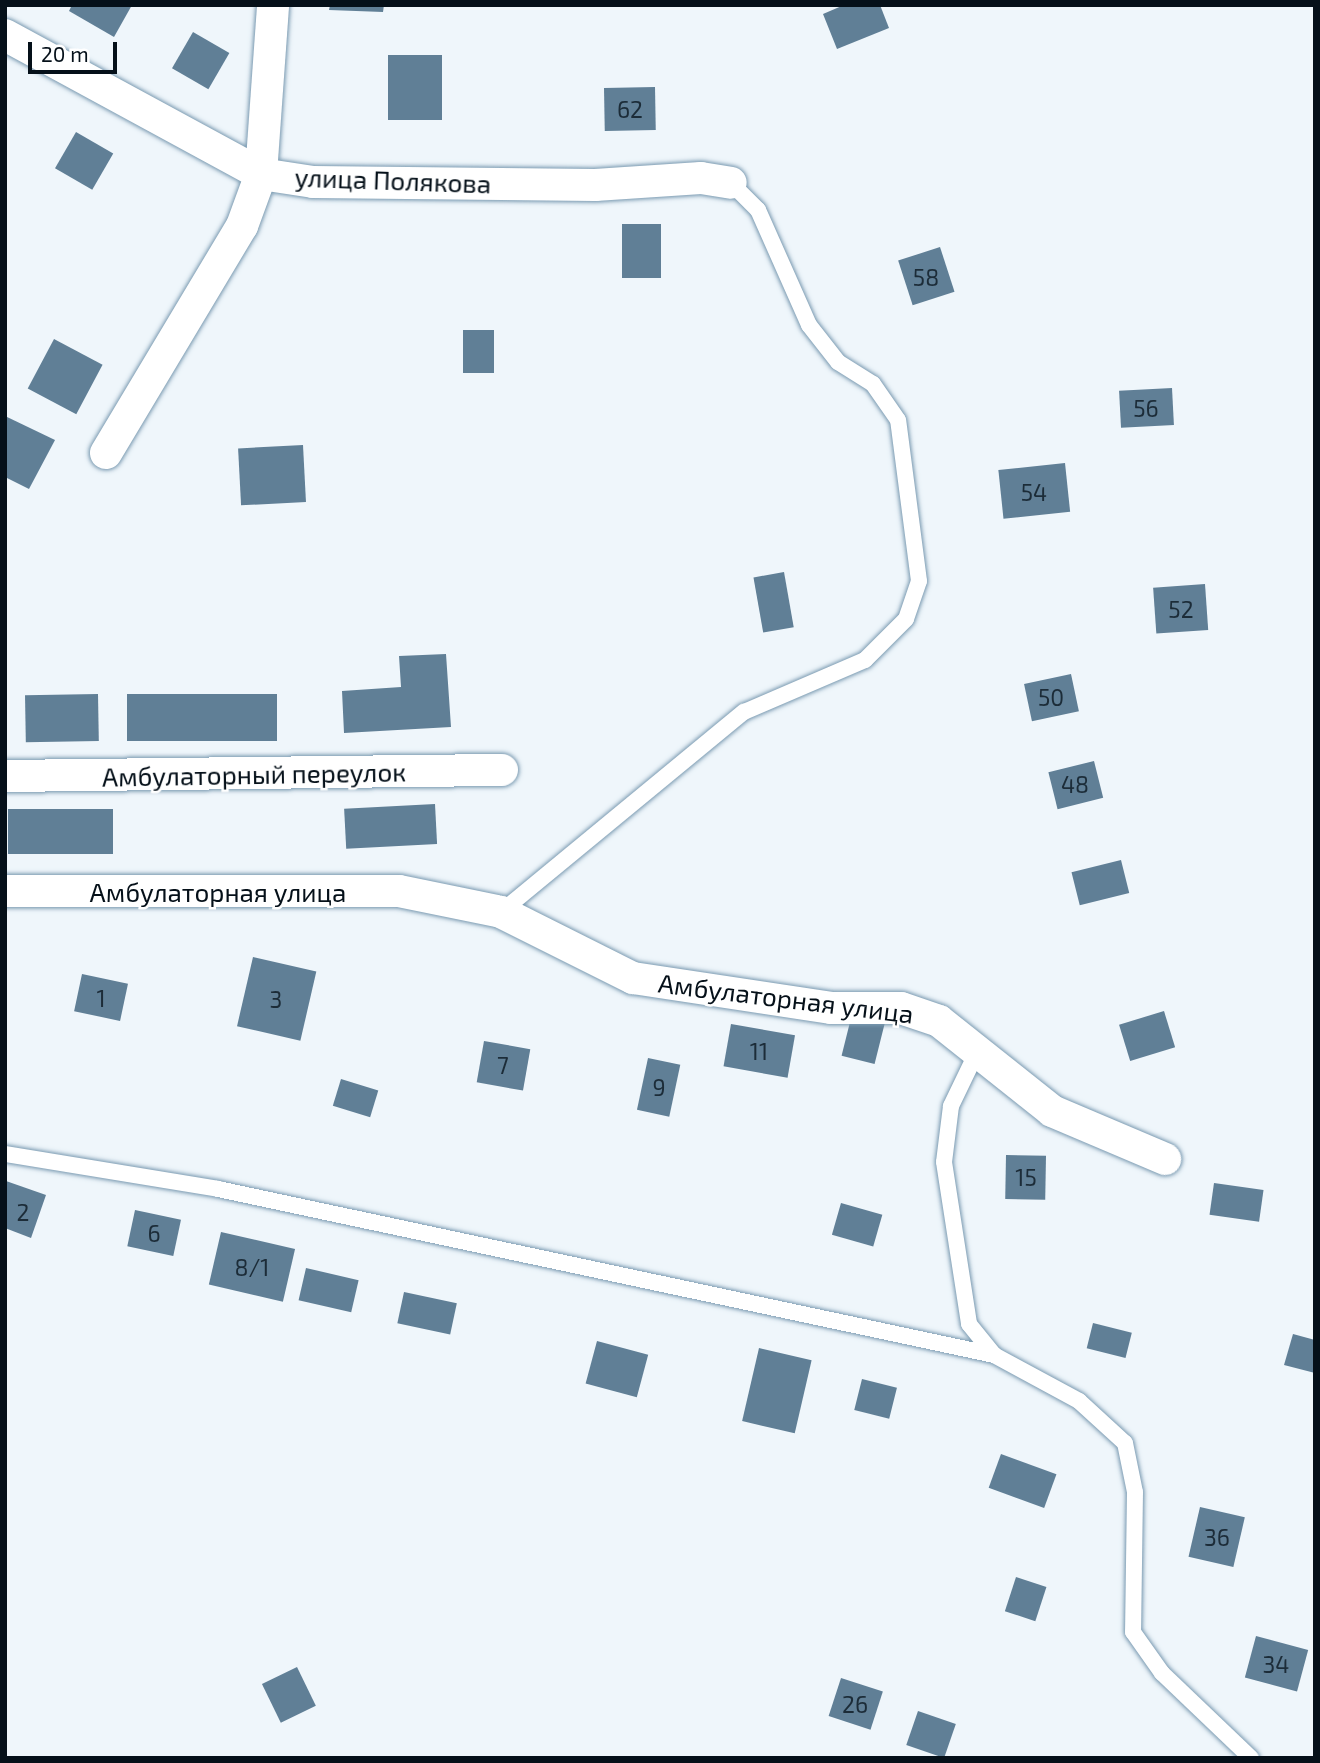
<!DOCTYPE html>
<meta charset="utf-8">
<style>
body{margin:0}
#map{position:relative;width:1320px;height:1763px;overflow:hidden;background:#eff6fb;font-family:"Exo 2",sans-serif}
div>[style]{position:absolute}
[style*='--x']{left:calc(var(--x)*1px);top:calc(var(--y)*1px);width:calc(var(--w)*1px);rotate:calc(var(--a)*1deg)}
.building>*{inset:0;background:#607f96;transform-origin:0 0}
.roads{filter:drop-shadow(0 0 2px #7a9ab1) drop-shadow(0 0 2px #7a9ab1)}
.service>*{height:16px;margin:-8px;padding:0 8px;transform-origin:8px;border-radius:8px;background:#fff}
.minor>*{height:32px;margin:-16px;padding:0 16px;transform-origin:16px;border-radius:16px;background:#fff}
span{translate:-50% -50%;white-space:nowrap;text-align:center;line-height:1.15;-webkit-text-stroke:5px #fff;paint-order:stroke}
.number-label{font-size:23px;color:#1c2c38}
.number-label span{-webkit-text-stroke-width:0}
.street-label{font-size:26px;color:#051019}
.frame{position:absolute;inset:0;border:7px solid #051019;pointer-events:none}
.scale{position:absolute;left:28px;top:42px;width:89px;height:32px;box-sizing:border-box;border:4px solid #051019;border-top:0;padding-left:9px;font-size:21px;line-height:24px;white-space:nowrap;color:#051019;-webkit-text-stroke:5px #fff;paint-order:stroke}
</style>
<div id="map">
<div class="building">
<div style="clip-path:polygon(72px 5px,132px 5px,114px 37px,69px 11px)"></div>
<div style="clip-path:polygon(330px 5px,384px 5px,383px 12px,329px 10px)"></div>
<div style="clip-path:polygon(844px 5px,880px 5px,889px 28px,837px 49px,823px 14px)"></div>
<div style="left:193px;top:32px;width:42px;height:42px;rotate:30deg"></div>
<div style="left:388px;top:55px;width:54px;height:65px"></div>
<div style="left:655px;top:87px;width:43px;height:51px;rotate:89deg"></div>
<div style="left:76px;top:132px;width:43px;height:42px;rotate:30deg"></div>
<div style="left:622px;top:224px;width:39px;height:54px"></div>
<div style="left:940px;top:247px;width:47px;height:44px;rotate:72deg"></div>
<div style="left:463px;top:330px;width:31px;height:43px"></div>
<div style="left:54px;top:339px;width:55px;height:56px;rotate:28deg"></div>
<div style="left:1172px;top:388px;width:37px;height:53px;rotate:87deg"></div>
<div style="clip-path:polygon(5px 416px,55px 440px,29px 489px,5px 477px)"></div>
<div style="left:303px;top:445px;width:57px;height:65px;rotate:87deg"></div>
<div style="left:1065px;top:463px;width:49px;height:67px;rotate:84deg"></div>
<div style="left:784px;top:572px;width:56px;height:31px;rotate:80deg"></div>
<div style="left:1205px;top:584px;width:46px;height:52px;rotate:86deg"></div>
<div style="clip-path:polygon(446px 654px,451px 727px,344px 733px,342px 691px,401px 687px,399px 656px)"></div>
<div style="left:1071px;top:674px;width:38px;height:48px;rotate:78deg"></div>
<div style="left:98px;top:694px;width:47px;height:73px;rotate:89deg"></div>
<div style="left:277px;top:694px;width:47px;height:150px;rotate:90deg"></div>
<div style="left:1094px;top:761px;width:38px;height:47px;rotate:76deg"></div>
<div style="left:435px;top:804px;width:40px;height:91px;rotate:87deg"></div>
<div style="left:8px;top:809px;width:105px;height:45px"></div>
<div style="left:1121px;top:860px;width:34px;height:51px;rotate:76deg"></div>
<div style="left:253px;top:957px;width:65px;height:71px;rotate:13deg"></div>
<div style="left:82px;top:974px;width:47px;height:38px;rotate:12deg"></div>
<div style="left:1164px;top:1011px;width:38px;height:47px;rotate:73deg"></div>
<div style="left:852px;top:1014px;width:34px;height:43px;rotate:14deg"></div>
<div style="left:731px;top:1024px;width:65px;height:43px;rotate:10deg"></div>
<div style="left:484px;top:1041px;width:47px;height:42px;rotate:10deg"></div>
<div style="left:648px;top:1058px;width:33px;height:53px;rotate:12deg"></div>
<div style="left:341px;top:1079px;width:39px;height:28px;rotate:17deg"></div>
<div style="left:1006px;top:1155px;width:40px;height:44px;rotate:1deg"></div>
<div style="clip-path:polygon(6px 1181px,46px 1195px,31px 1238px,5px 1228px)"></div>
<div style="left:1214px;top:1183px;width:50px;height:32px;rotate:8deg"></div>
<div style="left:841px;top:1203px;width:43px;height:33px;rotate:16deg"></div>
<div style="left:135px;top:1210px;width:47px;height:37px;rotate:12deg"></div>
<div style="left:221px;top:1232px;width:76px;height:54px;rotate:13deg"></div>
<div style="left:306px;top:1268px;width:54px;height:33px;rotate:13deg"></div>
<div style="left:404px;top:1292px;width:54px;height:32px;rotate:12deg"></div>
<div style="left:1093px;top:1323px;width:40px;height:26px;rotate:14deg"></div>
<div style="clip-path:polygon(1293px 1334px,1315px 1340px,1315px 1373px,1284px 1365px)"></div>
<div style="left:597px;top:1341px;width:53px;height:44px;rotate:15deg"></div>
<div style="left:759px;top:1348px;width:54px;height:75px;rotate:13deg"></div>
<div style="left:862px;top:1379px;width:36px;height:32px;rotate:14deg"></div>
<div style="left:1001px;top:1454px;width:59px;height:36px;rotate:20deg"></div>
<div style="left:1200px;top:1507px;width:46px;height:51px;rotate:13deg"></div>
<div style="left:1016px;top:1577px;width:32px;height:36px;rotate:18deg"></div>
<div style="left:1256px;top:1636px;width:54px;height:43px;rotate:15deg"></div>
<div style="left:297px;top:1667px;width:43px;height:39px;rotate:64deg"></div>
<div style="left:841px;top:1678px;width:44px;height:40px;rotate:18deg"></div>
<div style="left:918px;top:1711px;width:40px;height:36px;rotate:19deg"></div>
</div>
<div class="roads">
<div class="service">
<div style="--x:501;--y:912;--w:315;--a:-39.5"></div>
<div style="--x:744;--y:712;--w:132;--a:-23.3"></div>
<div style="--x:865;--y:660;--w:58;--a:-45"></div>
<div style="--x:906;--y:619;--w:40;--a:-71.1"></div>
<div style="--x:919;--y:581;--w:162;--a:-97.4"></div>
<div style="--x:898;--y:420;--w:44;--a:-124.8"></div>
<div style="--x:873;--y:384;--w:41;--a:-147.8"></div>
<div style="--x:838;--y:362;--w:47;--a:-128.1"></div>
<div style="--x:809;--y:325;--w:126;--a:-113.9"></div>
<div style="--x:758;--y:210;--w:38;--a:-135"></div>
<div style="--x:976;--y:1054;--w:58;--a:115.7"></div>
<div style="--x:951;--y:1106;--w:56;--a:97.1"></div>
<div style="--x:944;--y:1162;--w:164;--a:81.2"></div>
<div style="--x:969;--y:1324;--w:40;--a:51"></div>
<div style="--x:994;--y:1355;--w:97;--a:28.4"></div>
<div style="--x:1079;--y:1401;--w:62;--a:42.4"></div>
<div style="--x:1125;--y:1443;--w:50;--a:78.5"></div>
<div style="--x:1135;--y:1492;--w:140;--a:90.8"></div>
<div style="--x:1133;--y:1632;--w:50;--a:54.7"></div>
<div style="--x:1162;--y:1673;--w:123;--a:43.7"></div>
<div style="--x:5;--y:1154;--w:216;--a:9.3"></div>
<div style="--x:218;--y:1189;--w:794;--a:12.07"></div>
</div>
<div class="minor">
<div style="--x:5;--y:35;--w:291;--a:28.5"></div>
<div style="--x:261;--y:174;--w:53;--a:8.7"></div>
<div style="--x:313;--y:182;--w:282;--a:0.6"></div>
<div style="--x:595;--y:185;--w:106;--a:-3.8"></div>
<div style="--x:701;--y:178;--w:30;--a:9"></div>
<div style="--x:106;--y:453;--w:265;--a:-59.1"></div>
<div style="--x:242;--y:226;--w:55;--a:-69.9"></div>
<div style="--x:261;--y:174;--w:169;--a:-85.9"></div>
<div style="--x:5;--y:776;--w:497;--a:-0.7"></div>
<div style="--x:5;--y:891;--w:394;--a:0"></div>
<div style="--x:399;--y:891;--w:104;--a:11.6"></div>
<div style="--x:501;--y:912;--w:148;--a:26.6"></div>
<div style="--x:633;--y:978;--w:200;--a:8.6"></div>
<div style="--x:831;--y:1008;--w:70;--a:0"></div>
<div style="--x:901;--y:1008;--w:40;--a:18.9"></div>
<div style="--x:939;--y:1021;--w:144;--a:38.5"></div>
<div style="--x:1052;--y:1111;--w:123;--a:23"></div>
</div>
</div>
<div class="number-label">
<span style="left:630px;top:109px">62</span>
<span style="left:926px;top:277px">58</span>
<span style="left:1146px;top:408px">56</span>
<span style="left:1034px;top:492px">54</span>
<span style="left:1181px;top:609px">52</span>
<span style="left:1051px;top:697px">50</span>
<span style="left:1075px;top:784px">48</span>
<span style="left:101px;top:998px">1</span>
<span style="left:276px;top:999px">3</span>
<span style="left:759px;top:1051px">11</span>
<span style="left:503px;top:1065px">7</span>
<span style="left:659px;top:1087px">9</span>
<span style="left:1026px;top:1177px">15</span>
<span style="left:23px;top:1212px">2</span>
<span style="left:154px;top:1233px">6</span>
<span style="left:252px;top:1267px">8/1</span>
<span style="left:1217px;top:1537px">36</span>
<span style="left:1276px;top:1664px">34</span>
<span style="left:855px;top:1704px">26</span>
</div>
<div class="street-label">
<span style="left:393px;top:180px;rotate:2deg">улица Полякова</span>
<span style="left:254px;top:774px;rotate:-1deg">Амбулаторный переулок</span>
<span style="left:218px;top:892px">Амбулаторная улица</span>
<span style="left:786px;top:998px;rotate:7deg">Амбулаторная улица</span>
</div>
<div class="frame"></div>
<div class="scale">20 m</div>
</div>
